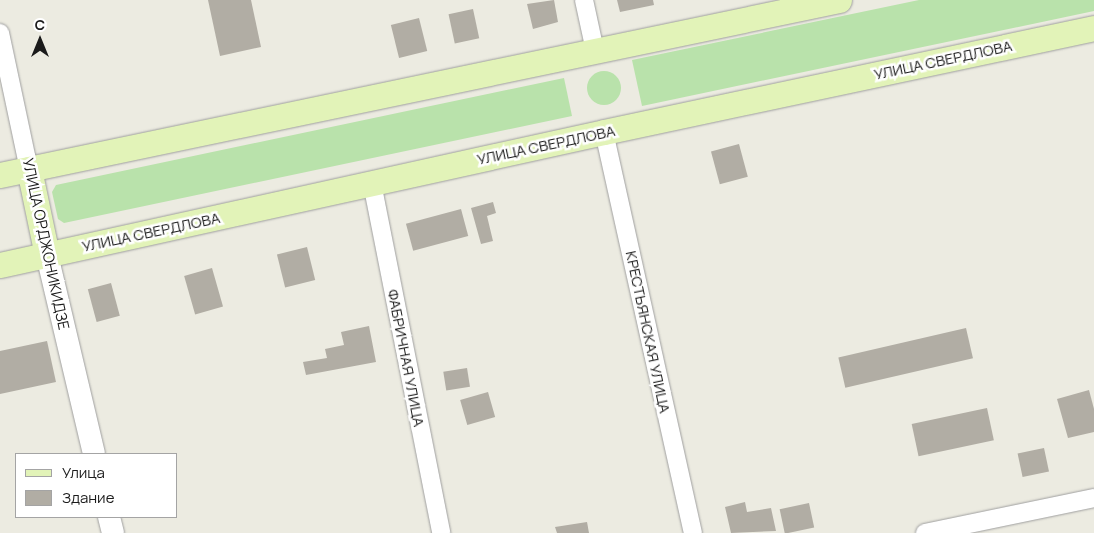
<!DOCTYPE html>
<meta charset="utf-8">
<style>
body{margin:0}
#map{position:relative;width:1094px;height:533px;overflow:hidden;background:#ecebe1;font-family:Manrope,sans-serif}
div>[style]{position:absolute}
[style*='--x']{left:calc(var(--x)*1px);top:calc(var(--y)*1px);width:calc(var(--w)*1px);rotate:calc(var(--a)*1deg)}
.grass>*{inset:0;background:#b9e2ab}
.round{border-radius:50%}
.building>*{inset:0;background:#b1ada4;transform-origin:0 0}
.roads{filter:drop-shadow(0 0 1px #9f9f9f) drop-shadow(0 0 1px #9f9f9f)}
.minor>*{height:18px;margin:-9px;padding:0 9px;transform-origin:9px;border-radius:9px;background:#fff}
.tertiary>*{height:22px;margin:-11px;padding:0 11px;transform-origin:11px;border-radius:11px;background:#fff}
.secondary>*{height:25px;margin:-12.5px;padding:0 12.5px;transform-origin:12.5px;border-radius:12.5px;background:#e2f3b8}
span{translate:-50% -50%;white-space:nowrap;text-align:center;line-height:1.15;-webkit-text-stroke:5px #fff;paint-order:stroke}
.street-label{font-size:15px;color:#1b1b1b}
.legend{position:absolute;left:15px;top:453px;width:162px;height:65px;box-sizing:border-box;background:#fff;border:1px solid #a4a4a4;margin:0;padding:6px 9px;list-style:none;font-size:15px;color:#1b1b1b}
.legend li{display:flex;align-items:center;gap:10px;height:25px}
.legend b{width:25px;border:1px solid #a4a4a4}
.north{position:absolute;left:15px;top:15px;width:50px;height:50px;-webkit-text-stroke:4px #fff;paint-order:stroke;rotate:0deg;font-size:14px;font-weight:700;line-height:20px;text-align:center;color:#1b1b1b}
.north::after{content:'';display:block;margin:auto;width:18px;height:22px;background:#1b1b1b;clip-path:polygon(50% 0,100% 100%,50% 72%,0 100%)}
</style>
<div id="map">
<div class="grass">
<div style="clip-path:polygon(919px 0,1094px 0,1094px 11px,642px 106px,632px 60px)"></div>
<div class="round" style="left:587px;top:71px;width:34px;height:34px"></div>
<div style="clip-path:polygon(564px 78px,572px 116px,64px 223px,58px 219px,52px 192px,56px 185px)"></div>
</div>
<div class="building">
<div style="clip-path:polygon(208px 0,251px 0,261px 47px,220px 56px)"></div>
<div style="clip-path:polygon(554px 0,558px 22px,533px 29px,527px 4px)"></div>
<div style="clip-path:polygon(617px 0,653px 0,654px 5px,620px 12px)"></div>
<div style="left:473px;top:9px;width:30px;height:25px;rotate:78deg"></div>
<div style="left:419px;top:18px;width:34px;height:29px;rotate:76deg"></div>
<div style="left:739px;top:144px;width:34px;height:29px;rotate:75deg"></div>
<div style="clip-path:polygon(493px 202px,496px 213px,487px 216px,493px 241px,481px 244px,471px 208px)"></div>
<div style="left:461px;top:209px;width:28px;height:57px;rotate:75deg"></div>
<div style="left:307px;top:247px;width:34px;height:31px;rotate:76deg"></div>
<div style="left:212px;top:268px;width:40px;height:29px;rotate:74deg"></div>
<div style="left:111px;top:283px;width:34px;height:24px;rotate:75deg"></div>
<div style="clip-path:polygon(369px 326px,376px 362px,306px 375px,303px 362px,327px 358px,325px 349px,344px 345px,341px 332px)"></div>
<div style="left:966px;top:328px;width:31px;height:131px;rotate:77deg"></div>
<div style="clip-path:polygon(47px 341px,56px 382px,0 394px,0 351px)"></div>
<div style="left:467px;top:368px;width:19px;height:24px;rotate:81deg"></div>
<div style="clip-path:polygon(1089px 390px,1094px 409px,1094px 432px,1068px 438px,1057px 399px)"></div>
<div style="left:488px;top:392px;width:26px;height:29px;rotate:74deg"></div>
<div style="left:987px;top:408px;width:33px;height:77px;rotate:78deg"></div>
<div style="left:1044px;top:448px;width:24px;height:27px;rotate:78deg"></div>
<div style="clip-path:polygon(745px 502px,747px 512px,771px 508px,776px 531px,731px 533px,725px 507px)"></div>
<div style="left:809px;top:503px;width:25px;height:30px;rotate:78deg"></div>
<div style="clip-path:polygon(587px 522px,589px 533px,557px 533px,555px 527px)"></div>
</div>
<div class="roads">
<div class="minor">
<div style="--x:584;--y:0;--w:52;--a:77.8"></div>
<div style="--x:0;--y:33;--w:139;--a:78"></div>
<div style="--x:604;--y:132;--w:411;--a:77.5"></div>
<div style="--x:372;--y:183;--w:357;--a:78.8"></div>
<div style="--x:925;--y:533;--w:173;--a:-11.7"></div>
</div>
<div class="tertiary">
<div style="--x:47;--y:255;--w:204;--a:76.7"></div>
<div style="--x:109;--y:517;--w:16;--a:76"></div>
</div>
<div class="secondary">
<div style="--x:29;--y:169;--w:88;--a:78.2"></div>
<div style="--x:0;--y:175;--w:857;--a:-11.78"></div>
<div style="--x:0;--y:265;--w:618;--a:-12.42"></div>
<div style="--x:604;--y:132;--w:501;--a:-11.98"></div>
</div>
</div>
<div class="street-label">
<span style="left:943px;top:60px;rotate:-12deg">УЛИЦА СВЕРДЛОВА</span>
<span style="left:546px;top:145px;rotate:-12deg">УЛИЦА СВЕРДЛОВА</span>
<span style="left:151px;top:232px;rotate:-12deg">УЛИЦА СВЕРДЛОВА</span>
<span style="left:46px;top:244px;rotate:78deg">УЛИЦА ОРДЖОНИКИДЗЕ</span>
<span style="left:648px;top:332px;rotate:78deg">КРЕСТЬЯНСКАЯ УЛИЦА</span>
<span style="left:406px;top:358px;rotate:79deg">ФАБРИЧНАЯ УЛИЦА</span>
</div>
<ul class="legend">
<li><b style="height:6px;background:#e2f3b8"></b>Улица</li>
<li><b style="height:14px;background:#b1ada4"></b>Здание</li>
</ul>
<div class="north">С</div>
</div>
